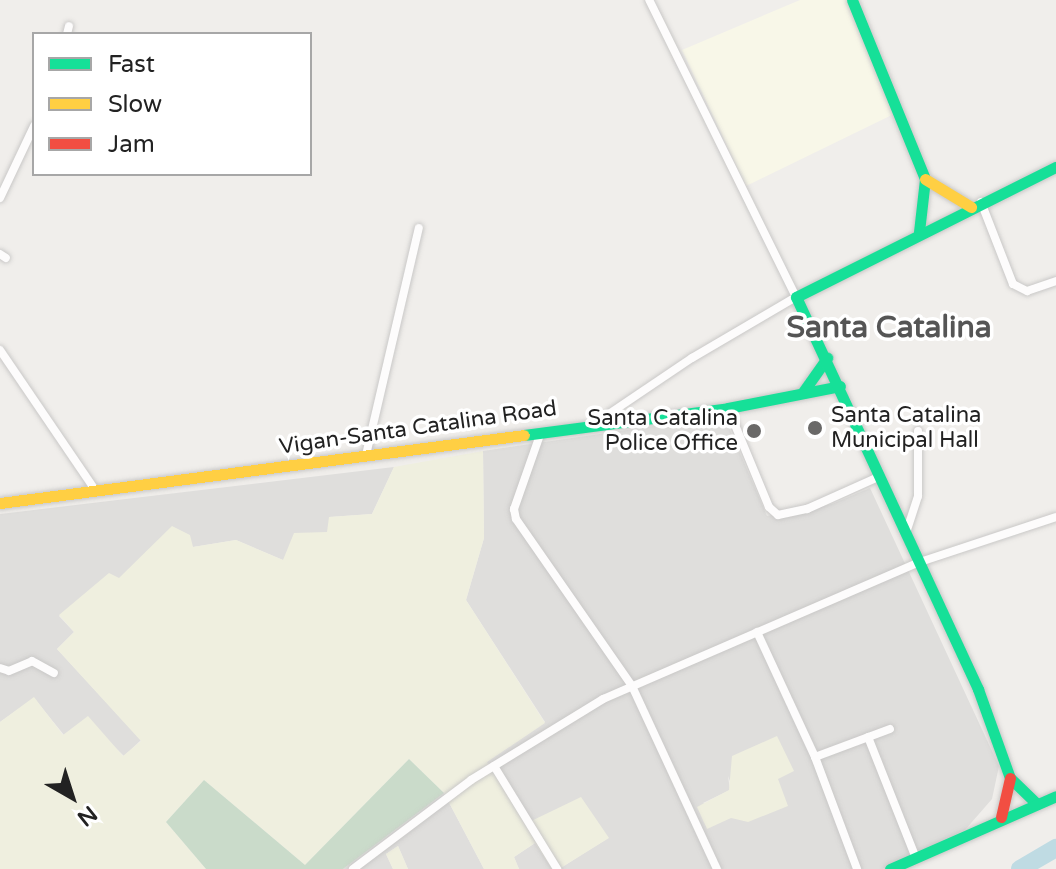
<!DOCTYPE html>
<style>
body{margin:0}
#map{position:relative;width:1056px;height:869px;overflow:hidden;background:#f0eeeb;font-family:"Varela Round",sans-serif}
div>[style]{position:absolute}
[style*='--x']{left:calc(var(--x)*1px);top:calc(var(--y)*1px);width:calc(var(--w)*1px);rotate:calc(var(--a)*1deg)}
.residential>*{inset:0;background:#dfdedc}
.education>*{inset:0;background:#f8f7e8}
.farmland>*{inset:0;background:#efefdf}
.cemetery>*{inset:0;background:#cadbca}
.river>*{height:18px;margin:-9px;padding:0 9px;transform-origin:9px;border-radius:9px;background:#bfdbe3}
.roads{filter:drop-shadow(0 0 2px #c9c8c7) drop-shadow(0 0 2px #c9c8c7)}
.street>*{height:8px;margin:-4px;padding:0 4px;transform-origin:4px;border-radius:4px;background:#fdfcfc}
.fast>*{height:11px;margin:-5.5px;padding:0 5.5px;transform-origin:5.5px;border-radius:5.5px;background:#16e098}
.slow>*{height:11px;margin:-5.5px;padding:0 5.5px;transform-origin:5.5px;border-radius:5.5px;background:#ffcf43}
.jam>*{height:11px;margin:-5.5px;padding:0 5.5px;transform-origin:5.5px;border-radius:5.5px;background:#f24e42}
.dots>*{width:22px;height:22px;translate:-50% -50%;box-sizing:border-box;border:4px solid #fff;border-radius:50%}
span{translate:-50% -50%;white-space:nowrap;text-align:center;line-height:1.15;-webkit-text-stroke:7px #fff;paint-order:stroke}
.poi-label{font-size:22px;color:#222}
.left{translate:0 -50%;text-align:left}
.right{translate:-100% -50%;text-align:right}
.street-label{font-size:22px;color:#222}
.district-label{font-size:30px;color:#555;font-weight:700}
.legend{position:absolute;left:32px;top:32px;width:280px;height:144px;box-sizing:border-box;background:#fff;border:2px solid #a7a7a7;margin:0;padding:10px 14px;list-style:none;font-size:24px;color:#222}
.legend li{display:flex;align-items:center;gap:16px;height:40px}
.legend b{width:40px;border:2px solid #a7a7a7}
.north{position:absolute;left:32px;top:757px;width:80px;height:80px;-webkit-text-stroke:6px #fff;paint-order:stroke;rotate:141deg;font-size:22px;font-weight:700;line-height:32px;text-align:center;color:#222}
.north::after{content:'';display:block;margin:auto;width:28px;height:36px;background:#222;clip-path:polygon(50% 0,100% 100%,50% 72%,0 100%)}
</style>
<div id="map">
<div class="residential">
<div style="clip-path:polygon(evenodd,724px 416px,767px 516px,832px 504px,870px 488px,999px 766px,992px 799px,965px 830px,882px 869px,559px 869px,608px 838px,525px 825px,486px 762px,545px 722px,466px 600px,484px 538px,483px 451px,724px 416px,728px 776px,745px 821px,703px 803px,730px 790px,728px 776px)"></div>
<div style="clip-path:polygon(394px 467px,372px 514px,330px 517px,328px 532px,283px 560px,236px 540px,193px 547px,172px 527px,119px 579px,59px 616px,74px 632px,57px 649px,141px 740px,124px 756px,94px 727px,64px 735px,34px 698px,0 722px,0 514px)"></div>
<div style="clip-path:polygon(444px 793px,484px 869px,408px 869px,398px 846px,386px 854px,393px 869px,343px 869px)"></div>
<div style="clip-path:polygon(535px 843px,552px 869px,519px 869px,514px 857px)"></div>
</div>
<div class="education">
<div style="clip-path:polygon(800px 0,851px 0,898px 112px,746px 186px,682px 50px)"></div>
</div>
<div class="farmland">
<div style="clip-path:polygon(483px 451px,484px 538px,466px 600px,545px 723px,487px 762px,525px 824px,581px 797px,609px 838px,559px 869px,552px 869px,535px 843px,514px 857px,519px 869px,484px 869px,444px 793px,409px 759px,305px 865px,204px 780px,166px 822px,206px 869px,0 869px,0 722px,34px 697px,63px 735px,88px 716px,123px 756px,141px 741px,57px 649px,74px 632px,59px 615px,109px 573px,119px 578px,172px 526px,190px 535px,193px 547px,236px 540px,283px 560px,294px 533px,327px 532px,329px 517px,372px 514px,394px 467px)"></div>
<div style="clip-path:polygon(777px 736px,794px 771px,778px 779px,788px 806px,748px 822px,731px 818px,707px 829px,697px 807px,729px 790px,732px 756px)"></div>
<div style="clip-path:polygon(398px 846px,408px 869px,393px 869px,386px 854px)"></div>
</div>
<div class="cemetery">
<div style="clip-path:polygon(409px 759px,444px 793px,343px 869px,206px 869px,166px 822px,204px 780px,305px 865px)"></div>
</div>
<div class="river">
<div style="--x:1020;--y:869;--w:42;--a:-30.3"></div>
</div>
<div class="roads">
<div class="street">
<div style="--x:67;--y:34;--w:8;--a:-76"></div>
<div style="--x:0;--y:198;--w:80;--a:-64.7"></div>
<div style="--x:981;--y:202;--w:88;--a:68.7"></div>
<div style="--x:1013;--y:284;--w:16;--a:27"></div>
<div style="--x:1027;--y:291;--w:31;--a:-19"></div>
<div style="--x:0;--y:254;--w:7;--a:34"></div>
<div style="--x:0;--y:350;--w:171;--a:55.8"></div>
<div style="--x:728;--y:408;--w:107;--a:67.5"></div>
<div style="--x:769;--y:507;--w:12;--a:42"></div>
<div style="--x:778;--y:515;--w:30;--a:-12"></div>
<div style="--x:807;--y:509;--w:76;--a:-24.2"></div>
<div style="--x:594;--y:424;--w:118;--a:-34"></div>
<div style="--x:692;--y:358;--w:121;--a:-30.4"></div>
<div style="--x:796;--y:297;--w:331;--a:-116.3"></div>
<div style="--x:541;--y:432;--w:82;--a:109.3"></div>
<div style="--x:514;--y:509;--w:10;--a:79"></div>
<div style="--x:516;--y:519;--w:203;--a:55.2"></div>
<div style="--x:632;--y:686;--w:202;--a:65.1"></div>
<div style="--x:366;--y:455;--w:233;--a:-76.9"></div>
<div style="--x:906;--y:533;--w:39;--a:-72"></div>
<div style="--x:918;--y:496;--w:65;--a:-90"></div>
<div style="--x:757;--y:632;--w:138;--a:65.1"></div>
<div style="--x:815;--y:757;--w:120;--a:69.4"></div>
<div style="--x:0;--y:668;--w:9;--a:18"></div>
<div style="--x:9;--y:671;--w:25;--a:-23"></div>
<div style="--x:32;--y:661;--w:25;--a:29"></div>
<div style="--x:868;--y:737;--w:128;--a:68.4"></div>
<div style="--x:815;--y:757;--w:80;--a:-20.5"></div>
<div style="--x:494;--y:766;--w:121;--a:58.5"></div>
<div style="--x:353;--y:869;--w:148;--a:-37"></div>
<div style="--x:471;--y:780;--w:155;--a:-31.5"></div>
<div style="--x:603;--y:699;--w:345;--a:-23.4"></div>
<div style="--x:920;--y:562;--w:143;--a:-18.3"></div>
</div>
<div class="fast">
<div style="--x:852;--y:0;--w:193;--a:67.8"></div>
<div style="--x:925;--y:179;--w:53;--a:96.5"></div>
<div style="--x:803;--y:392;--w:42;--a:-54.8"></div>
<div style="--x:524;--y:435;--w:206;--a:-7.5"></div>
<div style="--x:728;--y:408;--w:114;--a:-11.1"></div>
<div style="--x:1037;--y:804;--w:37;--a:-136"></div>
<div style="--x:1010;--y:778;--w:95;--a:-109.8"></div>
<div style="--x:978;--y:689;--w:432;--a:-114.9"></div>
<div style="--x:796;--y:297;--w:291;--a:-26.6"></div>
<div style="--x:890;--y:869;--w:181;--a:-23.7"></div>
</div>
<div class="slow">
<div style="--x:925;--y:179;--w:54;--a:31.3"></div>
<div style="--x:0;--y:503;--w:528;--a:-7.39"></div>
</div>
<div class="jam">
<div style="--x:1001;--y:817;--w:40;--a:-77"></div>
</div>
</div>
<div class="dots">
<div style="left:815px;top:428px;background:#6a6968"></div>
<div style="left:754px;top:431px;background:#6a6968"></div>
</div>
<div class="poi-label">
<span class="left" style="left:831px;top:428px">Santa Catalina<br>Municipal Hall</span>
<span class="right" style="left:738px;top:431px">Santa Catalina<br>Police Office</span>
</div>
<div class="street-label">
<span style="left:418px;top:428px;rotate:-8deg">Vigan-Santa Catalina Road</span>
</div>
<div class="district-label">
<span style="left:889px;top:328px">Santa Catalina</span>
</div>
<ul class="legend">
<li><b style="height:10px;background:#16e098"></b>Fast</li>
<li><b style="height:10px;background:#ffcf43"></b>Slow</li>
<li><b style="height:10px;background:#f24e42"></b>Jam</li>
</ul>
<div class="north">N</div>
</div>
